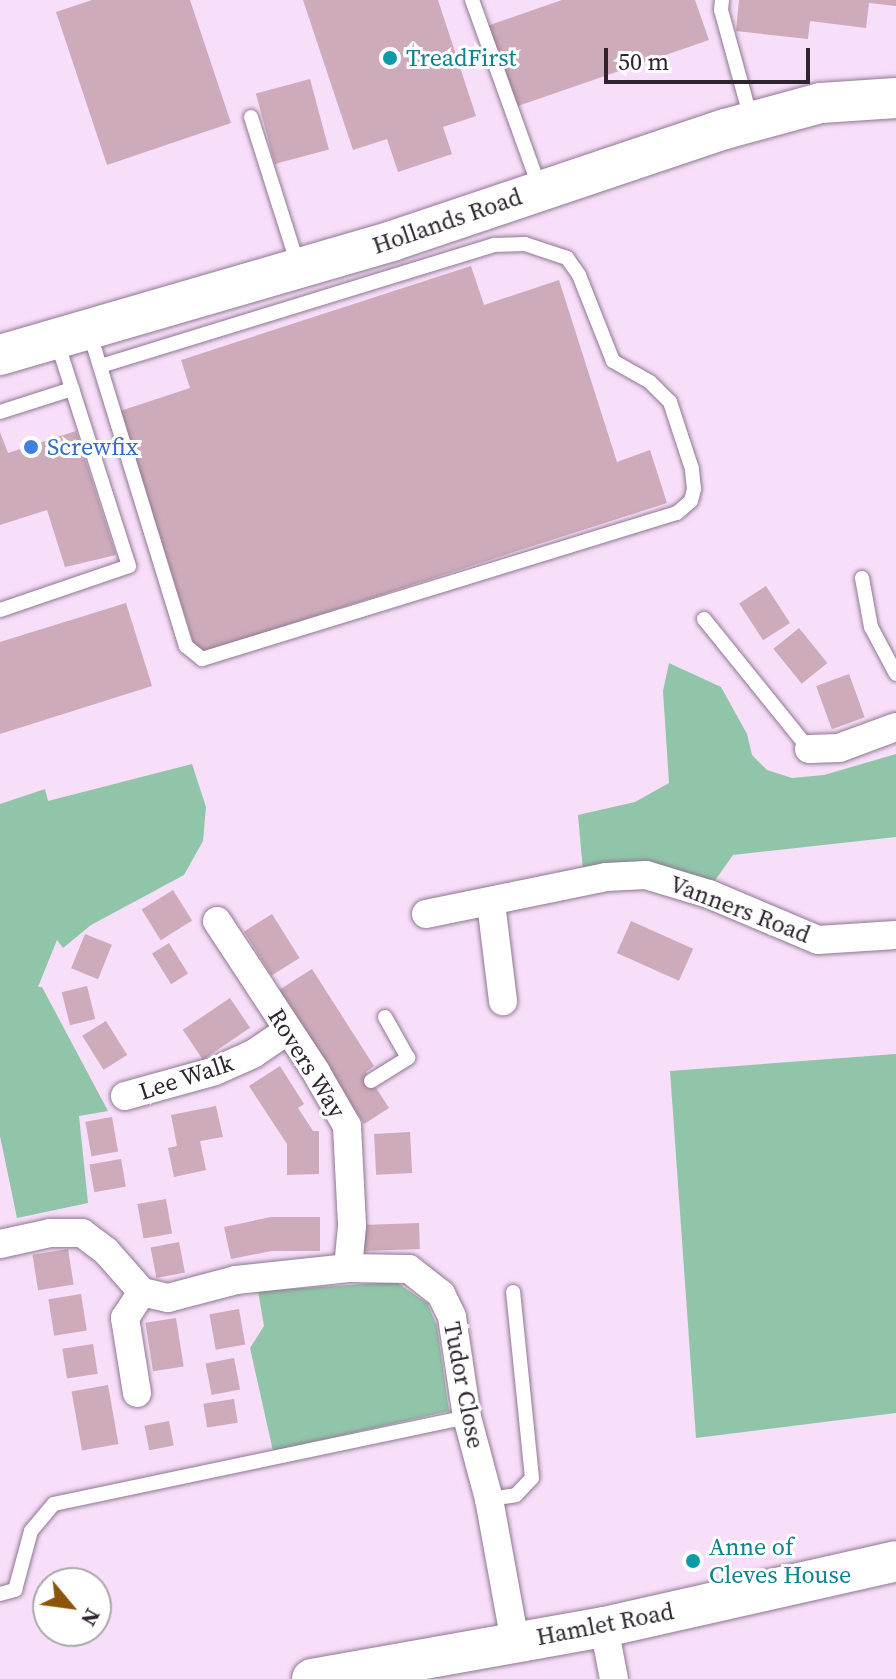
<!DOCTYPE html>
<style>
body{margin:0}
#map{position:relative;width:896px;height:1679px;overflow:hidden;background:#f7def9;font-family:"Source Serif 4",serif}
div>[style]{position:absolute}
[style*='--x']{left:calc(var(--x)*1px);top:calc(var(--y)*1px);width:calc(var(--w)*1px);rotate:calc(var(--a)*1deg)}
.green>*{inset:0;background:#91c5a9}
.building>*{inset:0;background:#cdabba;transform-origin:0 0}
.roads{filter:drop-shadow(0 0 2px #8e7890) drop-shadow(0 0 2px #8e7890)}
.lane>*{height:14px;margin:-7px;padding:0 7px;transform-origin:7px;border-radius:7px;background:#fff}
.street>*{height:28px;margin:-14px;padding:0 14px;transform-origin:14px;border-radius:14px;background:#fff}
.secondary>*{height:40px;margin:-20px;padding:0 20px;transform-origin:20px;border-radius:20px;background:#fff}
.dots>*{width:22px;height:22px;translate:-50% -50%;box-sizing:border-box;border:4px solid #fff;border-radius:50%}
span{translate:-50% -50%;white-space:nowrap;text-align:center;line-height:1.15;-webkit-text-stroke:6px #fff;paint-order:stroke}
.culture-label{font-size:24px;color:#0d838f}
.left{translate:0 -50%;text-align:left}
.street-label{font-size:24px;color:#2e252f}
.shop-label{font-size:24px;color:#366cbe}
.north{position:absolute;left:32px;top:1567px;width:80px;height:80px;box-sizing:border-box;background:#fff;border:2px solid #aba8ac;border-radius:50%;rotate:119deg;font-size:22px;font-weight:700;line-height:32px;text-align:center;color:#2e252f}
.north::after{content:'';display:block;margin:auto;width:28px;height:36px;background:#8c5408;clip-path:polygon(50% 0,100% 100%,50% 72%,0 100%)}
.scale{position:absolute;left:604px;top:48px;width:206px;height:36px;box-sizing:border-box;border:4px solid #2e252f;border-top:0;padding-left:10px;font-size:24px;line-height:28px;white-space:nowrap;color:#2e252f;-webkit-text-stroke:6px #fff;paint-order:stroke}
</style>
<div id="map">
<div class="green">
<div style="clip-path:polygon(669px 663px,721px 687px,747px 734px,752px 755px,767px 770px,792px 778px,824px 775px,896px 754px,896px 837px,733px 855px,711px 886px,583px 871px,578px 815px,635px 802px,669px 783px,663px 691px)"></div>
<div style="clip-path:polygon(192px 764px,206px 807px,203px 841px,184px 875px,91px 925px,63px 948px,57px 940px,38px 987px,42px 987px,108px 1111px,79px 1116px,88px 1203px,17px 1218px,0 1136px,0 804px,45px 789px,48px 801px)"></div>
<div style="clip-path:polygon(896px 1054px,896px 1413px,696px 1438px,670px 1071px)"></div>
<div style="clip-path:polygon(396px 1282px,427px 1303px,437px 1326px,449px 1411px,273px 1451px,250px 1348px,264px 1326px,258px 1291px)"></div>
</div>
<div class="building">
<div style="clip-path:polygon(92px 0,190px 0,231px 123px,107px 165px,56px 12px)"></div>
<div style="clip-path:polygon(303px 0,438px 0,476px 116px,443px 127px,452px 154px,398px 172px,387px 139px,353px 150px)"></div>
<div style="clip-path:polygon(562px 0,695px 0,709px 40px,515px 107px,487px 26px)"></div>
<div style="clip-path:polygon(739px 0,896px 0,896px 6px,869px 3px,866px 28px,810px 21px,808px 39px,736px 31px)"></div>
<div style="left:310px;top:79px;width:73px;height:56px;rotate:75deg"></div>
<div style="clip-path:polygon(471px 266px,484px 305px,559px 280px,617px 462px,650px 450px,667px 503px,197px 654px,120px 411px,190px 388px,181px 360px)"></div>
<div style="clip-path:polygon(76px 431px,116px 555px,65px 567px,47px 510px,0 525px,0 432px,8px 453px)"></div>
<div style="left:766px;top:586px;width:44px;height:32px;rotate:57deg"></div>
<div style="clip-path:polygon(126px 603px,152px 686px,0 734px,0 642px)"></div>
<div style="left:799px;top:628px;width:45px;height:33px;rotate:51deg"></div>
<div style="left:849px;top:674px;width:46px;height:35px;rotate:70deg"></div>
<div style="left:173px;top:890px;width:36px;height:37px;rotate:58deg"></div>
<div style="left:272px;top:914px;width:52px;height:33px;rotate:58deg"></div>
<div style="left:631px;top:921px;width:68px;height:35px;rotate:24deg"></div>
<div style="left:85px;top:934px;width:29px;height:37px;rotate:22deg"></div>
<div style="left:169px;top:943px;width:36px;height:20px;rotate:58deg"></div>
<div style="clip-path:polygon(312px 969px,374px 1066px,366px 1072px,389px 1108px,364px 1124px,279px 990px)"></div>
<div style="left:87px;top:986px;width:34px;height:26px;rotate:76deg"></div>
<div style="left:230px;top:998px;width:36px;height:57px;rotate:56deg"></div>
<div style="left:106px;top:1021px;width:40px;height:28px;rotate:58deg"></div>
<div style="clip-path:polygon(280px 1066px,304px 1104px,298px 1108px,313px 1131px,319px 1131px,319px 1174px,287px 1175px,287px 1144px,249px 1086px)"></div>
<div style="clip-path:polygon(216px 1106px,223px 1137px,200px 1141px,206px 1170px,174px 1177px,168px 1148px,177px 1146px,171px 1115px)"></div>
<div style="left:112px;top:1117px;width:35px;height:27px;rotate:80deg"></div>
<div style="left:410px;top:1132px;width:41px;height:36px;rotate:87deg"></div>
<div style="left:121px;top:1159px;width:28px;height:32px;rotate:80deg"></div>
<div style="left:166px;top:1199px;width:35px;height:29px;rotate:80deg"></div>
<div style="clip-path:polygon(271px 1217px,320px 1217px,320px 1251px,272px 1251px,231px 1259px,224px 1227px)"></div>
<div style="left:419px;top:1223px;width:26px;height:57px;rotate:88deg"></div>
<div style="left:179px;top:1242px;width:31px;height:29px;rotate:79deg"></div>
<div style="left:68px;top:1249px;width:36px;height:36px;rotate:81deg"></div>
<div style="left:81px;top:1294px;width:37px;height:33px;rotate:81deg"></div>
<div style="left:239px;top:1309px;width:36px;height:30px;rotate:80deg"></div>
<div style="left:176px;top:1318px;width:49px;height:31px;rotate:81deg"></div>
<div style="left:93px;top:1344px;width:30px;height:31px;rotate:81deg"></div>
<div style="left:234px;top:1358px;width:32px;height:29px;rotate:79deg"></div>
<div style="left:108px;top:1385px;width:60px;height:37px;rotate:80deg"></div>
<div style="left:234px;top:1399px;width:24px;height:31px;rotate:81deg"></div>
<div style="left:169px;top:1421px;width:25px;height:25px;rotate:79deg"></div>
</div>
<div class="roads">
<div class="lane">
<div style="--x:472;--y:0;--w:201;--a:70.2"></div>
<div style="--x:722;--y:0;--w:10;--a:96"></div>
<div style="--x:721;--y:10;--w:113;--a:74.6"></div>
<div style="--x:251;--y:117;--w:155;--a:72.4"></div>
<div style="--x:89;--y:331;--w:330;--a:72.9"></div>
<div style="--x:186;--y:646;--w:21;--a:39"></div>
<div style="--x:202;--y:659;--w:497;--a:-17.1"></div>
<div style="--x:677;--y:513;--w:18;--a:-41"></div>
<div style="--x:691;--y:501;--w:12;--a:-76"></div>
<div style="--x:694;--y:489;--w:20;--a:-96"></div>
<div style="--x:692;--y:469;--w:71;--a:-108.2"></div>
<div style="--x:670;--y:402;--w:28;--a:-135"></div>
<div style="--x:650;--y:382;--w:43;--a:-150.4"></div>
<div style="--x:613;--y:361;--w:92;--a:-111.6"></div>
<div style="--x:579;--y:275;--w:21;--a:-125"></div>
<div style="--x:567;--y:258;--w:44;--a:-161.6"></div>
<div style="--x:525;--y:244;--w:31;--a:178"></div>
<div style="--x:494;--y:245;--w:411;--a:162.9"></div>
<div style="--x:0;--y:412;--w:76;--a:-17.7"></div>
<div style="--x:862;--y:578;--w:50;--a:79.6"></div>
<div style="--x:871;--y:627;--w:53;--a:62"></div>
<div style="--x:0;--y:610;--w:136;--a:-18.8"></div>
<div style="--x:129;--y:566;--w:235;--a:-107.8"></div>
<div style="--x:704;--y:619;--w:167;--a:51.1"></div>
<div style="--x:371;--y:1081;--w:44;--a:-31.9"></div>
<div style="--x:408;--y:1058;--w:47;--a:-119.3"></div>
<div style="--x:489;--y:1499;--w:27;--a:-8"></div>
<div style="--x:516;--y:1495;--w:23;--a:-47"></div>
<div style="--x:532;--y:1478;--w:187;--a:-95.8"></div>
<div style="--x:0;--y:1594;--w:16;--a:-15"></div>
<div style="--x:15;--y:1590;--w:61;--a:-74.8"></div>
<div style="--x:31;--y:1531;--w:35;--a:-50"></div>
<div style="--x:54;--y:1504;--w:422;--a:-11.9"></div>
</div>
<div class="street">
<div style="--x:809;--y:749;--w:30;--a:-2"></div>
<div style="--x:839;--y:748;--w:61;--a:-20.2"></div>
<div style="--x:491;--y:903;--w:99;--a:83"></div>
<div style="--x:426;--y:914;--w:184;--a:-11.6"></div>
<div style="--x:606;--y:877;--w:40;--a:-2.9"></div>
<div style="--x:646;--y:875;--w:66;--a:16.8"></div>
<div style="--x:709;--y:894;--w:118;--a:22.9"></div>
<div style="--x:818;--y:940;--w:78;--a:-3.7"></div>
<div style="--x:217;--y:921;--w:181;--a:56.7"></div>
<div style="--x:316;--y:1072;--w:62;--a:60.1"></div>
<div style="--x:347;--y:1126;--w:100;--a:87.1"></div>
<div style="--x:352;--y:1226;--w:42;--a:95.4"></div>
<div style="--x:125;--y:1096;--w:93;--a:-15.5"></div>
<div style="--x:215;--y:1071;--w:42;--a:-24.1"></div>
<div style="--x:253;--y:1054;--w:41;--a:-34.1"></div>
<div style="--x:0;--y:1244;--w:51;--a:-12.4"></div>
<div style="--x:50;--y:1233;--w:32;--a:0"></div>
<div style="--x:82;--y:1233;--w:30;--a:37"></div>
<div style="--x:106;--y:1251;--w:55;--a:48.7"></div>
<div style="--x:142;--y:1292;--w:27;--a:13"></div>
<div style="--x:168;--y:1298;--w:70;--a:-14.8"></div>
<div style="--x:236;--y:1280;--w:113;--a:-6.1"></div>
<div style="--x:348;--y:1268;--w:61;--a:0.9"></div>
<div style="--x:409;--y:1269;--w:41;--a:38"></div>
<div style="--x:441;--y:1294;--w:25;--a:64"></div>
<div style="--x:452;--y:1317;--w:101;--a:81.5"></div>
<div style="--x:467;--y:1417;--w:85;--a:75"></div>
<div style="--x:489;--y:1499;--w:145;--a:79.7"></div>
<div style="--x:137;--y:1393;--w:76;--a:-99.1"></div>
<div style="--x:125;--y:1318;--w:31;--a:-57"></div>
<div style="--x:604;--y:1627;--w:53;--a:79.1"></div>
</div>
<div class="secondary">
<div style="--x:0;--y:355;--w:408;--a:-16.2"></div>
<div style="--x:392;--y:241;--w:351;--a:-18.6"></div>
<div style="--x:725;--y:129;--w:99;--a:-15.2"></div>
<div style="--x:821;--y:103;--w:75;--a:-3.8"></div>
<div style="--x:312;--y:1679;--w:297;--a:-10.1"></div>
<div style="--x:604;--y:1627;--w:299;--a:-12.7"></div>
</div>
</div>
<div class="dots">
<div style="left:390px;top:58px;background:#0f9aa8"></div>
<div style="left:31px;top:447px;background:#3f7fe0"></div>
<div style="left:693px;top:1561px;background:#0f9aa8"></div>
</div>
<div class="culture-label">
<span class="left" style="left:406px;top:58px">TreadFirst</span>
<span class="left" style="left:709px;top:1561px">Anne of<br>Cleves House</span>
</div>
<div class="street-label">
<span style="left:447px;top:221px;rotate:-19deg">Hollands Road</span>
<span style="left:740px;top:909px;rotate:21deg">Vanners Road</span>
<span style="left:307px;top:1063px;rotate:58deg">Rovers Way</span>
<span style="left:186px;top:1077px;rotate:-18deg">Lee Walk</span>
<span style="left:464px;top:1385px;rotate:79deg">Tudor Close</span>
<span style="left:605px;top:1624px;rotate:-11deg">Hamlet Road</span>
</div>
<div class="shop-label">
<span class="left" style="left:47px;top:447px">Screwfix</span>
</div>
<div class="north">N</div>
<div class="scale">50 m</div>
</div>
